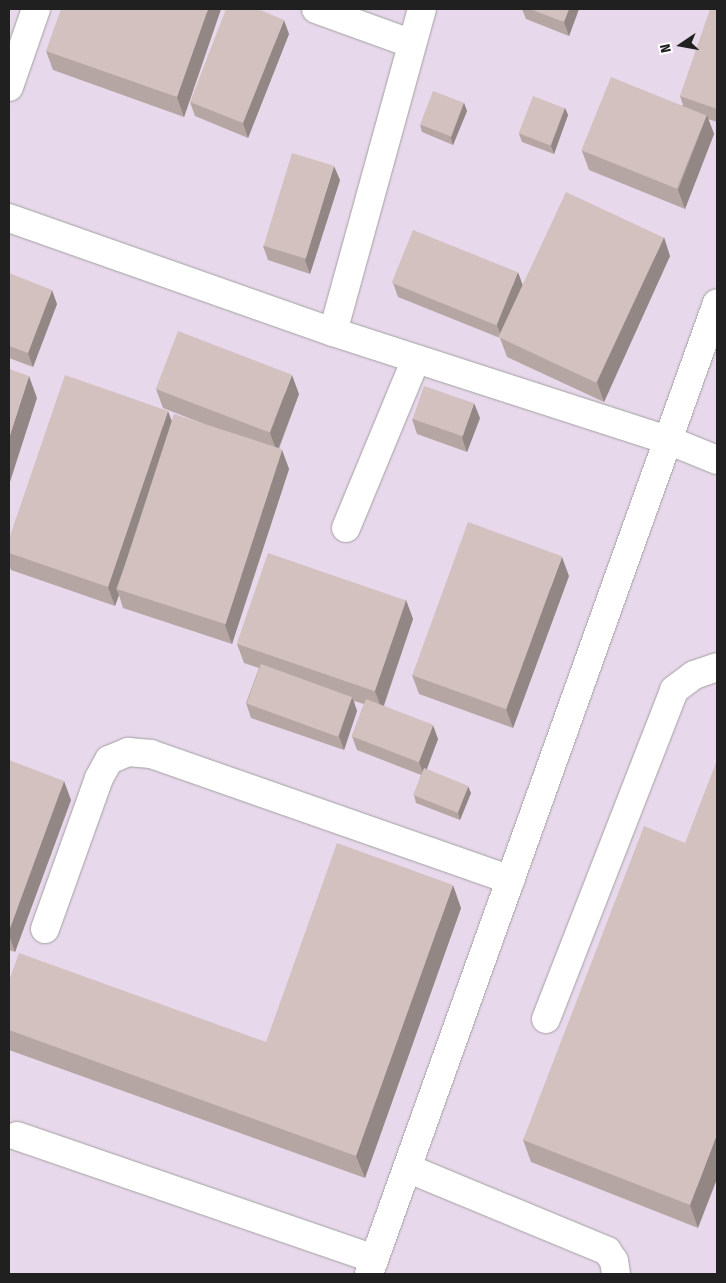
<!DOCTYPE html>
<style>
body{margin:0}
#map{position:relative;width:726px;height:1283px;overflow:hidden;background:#f1eae6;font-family:"Fira Sans Condensed",sans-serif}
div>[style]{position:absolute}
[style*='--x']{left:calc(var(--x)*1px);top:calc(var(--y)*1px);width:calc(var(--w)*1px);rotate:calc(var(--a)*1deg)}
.industrial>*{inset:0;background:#e8d8eb;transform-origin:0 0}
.roads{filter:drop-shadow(0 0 1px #a1a1a1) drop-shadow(0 0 1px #a1a1a1)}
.minor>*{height:28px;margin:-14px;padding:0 14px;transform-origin:14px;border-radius:14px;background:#fff}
.wall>*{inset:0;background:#b5a6a4}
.shaded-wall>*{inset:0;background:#938786}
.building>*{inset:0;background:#d2c1bf;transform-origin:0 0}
span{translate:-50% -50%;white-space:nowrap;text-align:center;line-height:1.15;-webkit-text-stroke:4.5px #fff;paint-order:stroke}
.frame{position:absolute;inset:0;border:10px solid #202020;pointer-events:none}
.north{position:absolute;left:656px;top:20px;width:50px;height:50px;-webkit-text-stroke:4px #fff;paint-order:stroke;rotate:258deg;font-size:14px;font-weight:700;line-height:20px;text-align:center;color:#202020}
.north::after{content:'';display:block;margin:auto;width:18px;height:22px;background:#202020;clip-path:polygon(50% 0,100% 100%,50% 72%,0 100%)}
</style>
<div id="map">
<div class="industrial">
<div style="left:9px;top:9px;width:708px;height:1265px"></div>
</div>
<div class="roads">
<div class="minor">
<div style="--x:316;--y:9;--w:100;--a:19.9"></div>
<div style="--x:9;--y:87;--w:83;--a:-70.9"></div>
<div style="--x:9;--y:218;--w:343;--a:19.4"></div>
<div style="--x:333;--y:332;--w:352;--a:17.9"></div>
<div style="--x:668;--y:440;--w:53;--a:22.2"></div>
<div style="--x:333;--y:332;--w:335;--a:-74.6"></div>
<div style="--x:346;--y:528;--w:183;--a:-67.5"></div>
<div style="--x:45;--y:929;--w:160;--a:-70.3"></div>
<div style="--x:99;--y:778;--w:21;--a:-61"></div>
<div style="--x:109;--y:760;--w:21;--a:-23"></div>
<div style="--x:128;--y:752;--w:23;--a:5"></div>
<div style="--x:151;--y:754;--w:381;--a:19.3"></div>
<div style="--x:546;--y:1019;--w:353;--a:-68.7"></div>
<div style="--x:674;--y:690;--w:25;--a:-37"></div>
<div style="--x:694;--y:675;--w:24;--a:-19"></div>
<div style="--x:17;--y:1136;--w:378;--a:19"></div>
<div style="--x:407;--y:1168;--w:217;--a:22.5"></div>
<div style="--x:607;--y:1251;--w:12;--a:55"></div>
<div style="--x:614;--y:1261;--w:13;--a:81"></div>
<div style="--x:369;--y:1274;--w:1031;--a:-70.28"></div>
</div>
</div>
<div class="wall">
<div style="clip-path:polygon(221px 9px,184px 117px,53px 70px,46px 51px)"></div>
<div style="clip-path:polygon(522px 9px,579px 9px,569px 36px,526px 19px)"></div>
<div style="clip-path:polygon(717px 9px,717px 122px,708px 119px,714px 134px,685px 209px,589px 170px,582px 151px,683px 105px,680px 96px)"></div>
<div style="clip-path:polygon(289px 34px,248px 138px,195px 116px,190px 102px)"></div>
<div style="clip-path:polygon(464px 103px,467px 111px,453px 145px,422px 132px,420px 125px)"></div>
<div style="clip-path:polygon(565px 108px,568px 115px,554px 154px,522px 142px,519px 134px)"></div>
<div style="clip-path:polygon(340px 180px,310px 274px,268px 260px,263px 246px)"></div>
<div style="clip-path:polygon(670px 256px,604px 402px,507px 357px,500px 338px,398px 297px,393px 283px,523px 286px,520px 293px)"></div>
<div style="clip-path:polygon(9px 273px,57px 304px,33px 367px,9px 358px)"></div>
<div style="clip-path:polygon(156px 389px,299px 394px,279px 449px,282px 450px,289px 469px,232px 644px,123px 608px,119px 595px,115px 606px,11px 570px,9px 563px,9px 539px,171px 420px,204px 424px,163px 408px)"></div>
<div style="clip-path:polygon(480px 418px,467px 452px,417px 434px,412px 419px)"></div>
<div style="clip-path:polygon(569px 576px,513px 728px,419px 694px,412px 675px)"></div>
<div style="clip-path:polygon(406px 600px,413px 619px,384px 706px,438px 739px,427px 769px,471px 793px,460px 820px,416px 803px,414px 795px,421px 775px,357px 750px,352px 736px,364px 704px,354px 701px,357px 711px,344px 750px,251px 718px,246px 703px,259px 668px,244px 663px,237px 644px)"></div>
<div style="clip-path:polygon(9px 760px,71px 800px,15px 952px,9px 950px)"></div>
<div style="clip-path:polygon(685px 843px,698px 1228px,531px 1162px,523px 1140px)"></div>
<div style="clip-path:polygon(461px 908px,365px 1178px,9px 1050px,9px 981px,266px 1042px)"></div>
</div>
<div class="shaded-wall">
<div style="clip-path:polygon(208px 9px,221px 9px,184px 117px,177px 97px)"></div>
<div style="clip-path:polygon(569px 9px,579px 9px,569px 36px,564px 22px)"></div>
<div style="clip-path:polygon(284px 20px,289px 34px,248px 138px,243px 123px)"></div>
<div style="clip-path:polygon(464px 103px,467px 111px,453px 145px,451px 138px)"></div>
<div style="clip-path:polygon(565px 108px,568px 115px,554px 154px,551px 146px)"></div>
<div style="clip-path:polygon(707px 115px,714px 134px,685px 209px,678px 190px)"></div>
<div style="clip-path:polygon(334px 166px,340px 180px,310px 274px,305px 260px)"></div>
<div style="clip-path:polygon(664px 237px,670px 256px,604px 402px,597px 382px)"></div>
<div style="clip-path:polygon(518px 272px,523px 286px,502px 339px,497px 325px)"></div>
<div style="clip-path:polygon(52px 290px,57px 304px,33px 367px,28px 353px)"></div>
<div style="clip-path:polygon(292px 375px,299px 394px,277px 452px,270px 433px)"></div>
<div style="clip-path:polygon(29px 376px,37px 398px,9px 485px,9px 438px)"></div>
<div style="clip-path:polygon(474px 403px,480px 418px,467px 452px,462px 438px)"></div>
<div style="clip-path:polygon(168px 411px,175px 430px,116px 589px,119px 595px,115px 606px,108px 587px)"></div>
<div style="clip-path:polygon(282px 450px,289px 469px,232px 644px,225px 625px)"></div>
<div style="clip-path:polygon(562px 557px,569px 576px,513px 728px,506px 709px)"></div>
<div style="clip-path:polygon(406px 600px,413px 619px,382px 710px,375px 691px)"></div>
<div style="clip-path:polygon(352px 697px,357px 711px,344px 750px,339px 736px)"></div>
<div style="clip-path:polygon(433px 725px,438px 739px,424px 776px,419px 762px)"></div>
<div style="clip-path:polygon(64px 781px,71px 800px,15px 952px,9px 935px,9px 931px)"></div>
<div style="clip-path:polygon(468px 786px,471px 793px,460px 820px,458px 813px)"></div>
<div style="clip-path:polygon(453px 885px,461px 908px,365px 1178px,356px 1156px)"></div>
<div style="clip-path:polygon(717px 1134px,717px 1179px,698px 1228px,690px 1205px)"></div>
</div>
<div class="building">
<div style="clip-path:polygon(61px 9px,208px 9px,177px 97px,46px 51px)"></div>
<div style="clip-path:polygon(226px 9px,258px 9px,284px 20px,243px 123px,190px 102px)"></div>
<div style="clip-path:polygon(530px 9px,569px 9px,564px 22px)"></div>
<div style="clip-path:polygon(710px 9px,717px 9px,717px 109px,680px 96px)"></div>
<div style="left:611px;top:77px;width:103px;height:79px;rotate:22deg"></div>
<div style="left:433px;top:91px;width:33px;height:36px;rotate:21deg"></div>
<div style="left:533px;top:96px;width:34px;height:40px;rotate:21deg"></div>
<div style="left:292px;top:153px;width:44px;height:97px;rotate:17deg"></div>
<div style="left:566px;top:192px;width:108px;height:160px;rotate:25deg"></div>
<div style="left:413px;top:230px;width:113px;height:57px;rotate:22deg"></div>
<div style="clip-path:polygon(9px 273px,52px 290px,28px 353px,9px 346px)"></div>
<div style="left:178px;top:331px;width:122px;height:62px;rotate:21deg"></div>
<div style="clip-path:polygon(9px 369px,29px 376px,9px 438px)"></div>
<div style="clip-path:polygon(65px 375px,168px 411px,108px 587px,9px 553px,9px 539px)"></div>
<div style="left:424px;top:386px;width:53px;height:35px;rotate:19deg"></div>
<div style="left:174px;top:414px;width:114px;height:184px;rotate:18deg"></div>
<div style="left:468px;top:522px;width:100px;height:163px;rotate:20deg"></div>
<div style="left:268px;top:553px;width:146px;height:96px;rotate:19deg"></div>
<div style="left:261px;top:664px;width:97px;height:42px;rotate:20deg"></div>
<div style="left:366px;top:699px;width:72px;height:40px;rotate:21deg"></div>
<div style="clip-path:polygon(9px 760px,64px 781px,9px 931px)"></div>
<div style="clip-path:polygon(717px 760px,717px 1134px,690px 1205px,523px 1140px,644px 826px,685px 843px)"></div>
<div style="left:424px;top:768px;width:48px;height:29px;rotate:22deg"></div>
<div style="clip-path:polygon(337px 843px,453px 885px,356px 1156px,9px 1030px,9px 981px,19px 953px,266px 1042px)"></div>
</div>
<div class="frame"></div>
<div class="north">N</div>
</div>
